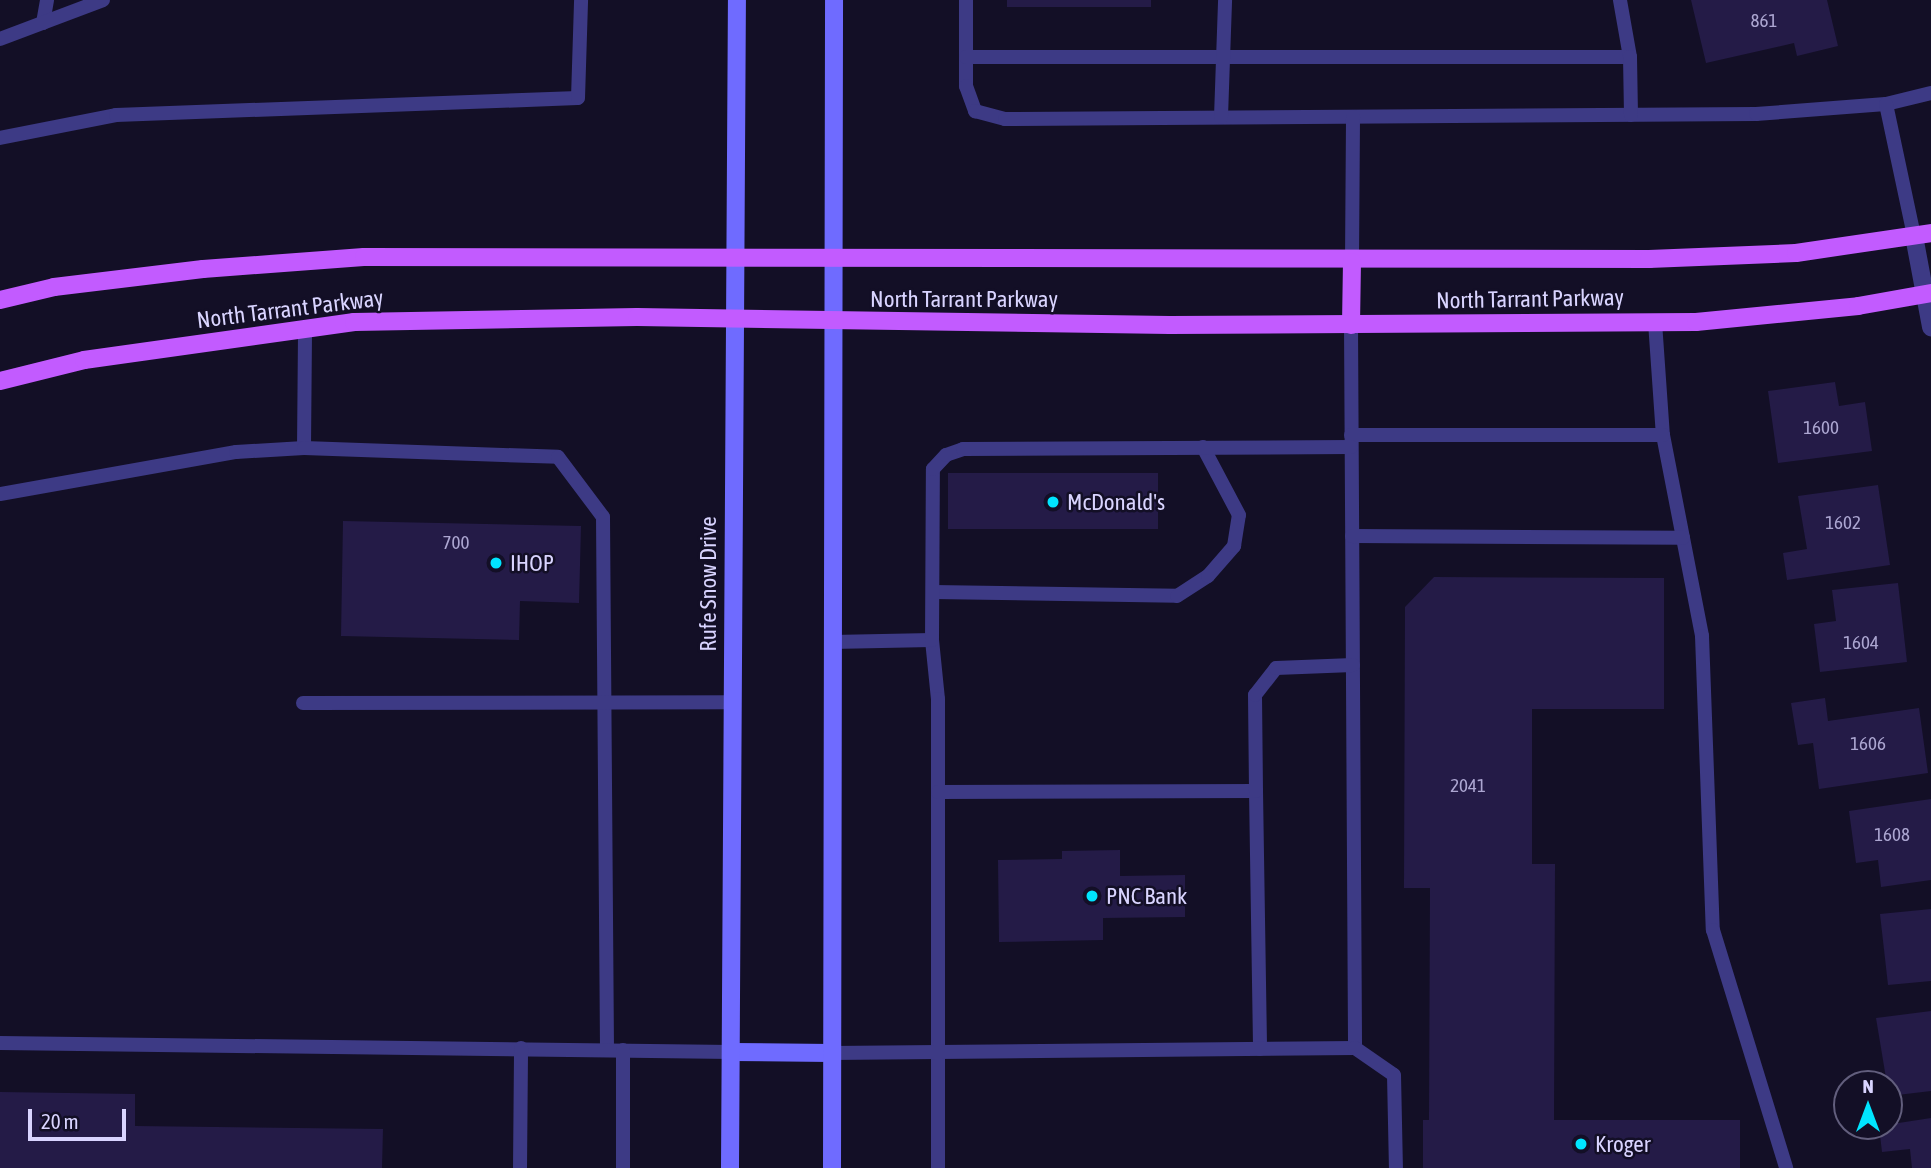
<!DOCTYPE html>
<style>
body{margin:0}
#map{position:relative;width:1931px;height:1168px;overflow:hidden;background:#130f26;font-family:"Asap Condensed",sans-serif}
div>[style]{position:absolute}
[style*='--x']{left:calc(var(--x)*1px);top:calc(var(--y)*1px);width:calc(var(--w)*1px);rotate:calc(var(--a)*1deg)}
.building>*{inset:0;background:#241b47;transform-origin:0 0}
.service>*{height:14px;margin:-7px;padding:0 7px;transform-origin:7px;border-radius:7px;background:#3d3a85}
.minor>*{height:18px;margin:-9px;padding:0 9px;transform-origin:9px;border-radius:9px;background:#3d3a85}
.secondary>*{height:18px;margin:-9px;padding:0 9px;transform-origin:9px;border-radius:9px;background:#6f6bff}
.primary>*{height:18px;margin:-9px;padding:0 9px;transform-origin:9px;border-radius:9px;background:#c25bff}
.dots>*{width:19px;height:19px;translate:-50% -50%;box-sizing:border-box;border:4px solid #130f26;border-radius:50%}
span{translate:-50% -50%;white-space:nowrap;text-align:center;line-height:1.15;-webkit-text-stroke:5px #130f26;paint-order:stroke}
.number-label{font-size:19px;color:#aca6d1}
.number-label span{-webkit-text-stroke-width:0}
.street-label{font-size:23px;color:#d9d4ff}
.poi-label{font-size:23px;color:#d9d4ff}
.left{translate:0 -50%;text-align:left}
.north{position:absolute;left:1833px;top:1070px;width:70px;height:70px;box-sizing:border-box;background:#130f26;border:2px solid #625e7d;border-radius:50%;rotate:0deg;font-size:19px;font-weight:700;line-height:28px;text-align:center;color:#d9d4ff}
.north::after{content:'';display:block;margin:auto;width:24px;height:32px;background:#00e5ff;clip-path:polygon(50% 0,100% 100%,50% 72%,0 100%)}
.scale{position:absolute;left:28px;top:1109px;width:98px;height:32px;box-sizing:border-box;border:4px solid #d9d4ff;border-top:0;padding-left:9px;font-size:21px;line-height:24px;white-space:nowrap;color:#d9d4ff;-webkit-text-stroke:5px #130f26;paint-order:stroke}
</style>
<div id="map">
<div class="building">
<div style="left:1007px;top:0;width:144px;height:7px"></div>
<div style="clip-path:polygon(1691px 0,1827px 0,1838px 46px,1797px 56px,1794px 43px,1706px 63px)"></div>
<div style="clip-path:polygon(1835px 382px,1839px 406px,1865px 402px,1872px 451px,1778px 463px,1768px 391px)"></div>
<div style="left:948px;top:473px;width:210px;height:56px"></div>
<div style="clip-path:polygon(1878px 485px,1890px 565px,1787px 580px,1783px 553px,1807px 549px,1798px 496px)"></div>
<div style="clip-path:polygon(343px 521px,581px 526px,579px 603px,520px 601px,519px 640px,341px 636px)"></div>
<div style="clip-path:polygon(1434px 577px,1664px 578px,1664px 709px,1532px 709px,1532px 864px,1555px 864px,1554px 1120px,1740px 1120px,1740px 1168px,1423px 1168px,1423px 1120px,1429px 1120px,1430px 888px,1404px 888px,1405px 607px)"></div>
<div style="clip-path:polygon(1898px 583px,1907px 662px,1820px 672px,1814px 624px,1836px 621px,1832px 590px)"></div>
<div style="clip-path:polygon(1825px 698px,1828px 721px,1919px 708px,1928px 773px,1819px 789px,1813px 743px,1798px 745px,1791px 703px)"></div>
<div style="clip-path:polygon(1931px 799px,1931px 880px,1881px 887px,1878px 860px,1856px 863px,1849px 811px)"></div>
<div style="clip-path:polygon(1120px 850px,1120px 876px,1185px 875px,1185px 917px,1103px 918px,1103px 940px,999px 942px,998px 860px,1062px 859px,1062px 851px)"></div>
<div style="clip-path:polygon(1931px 909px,1931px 981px,1888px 985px,1880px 914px)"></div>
<div style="clip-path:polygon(1931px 1011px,1931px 1091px,1889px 1096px,1876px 1018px)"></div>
<div style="clip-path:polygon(0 1092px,135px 1094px,135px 1126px,383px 1129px,382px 1168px,0 1168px)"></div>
<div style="clip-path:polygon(1931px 1118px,1931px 1168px,1912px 1168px,1910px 1149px,1882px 1152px,1879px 1126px)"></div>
</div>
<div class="service">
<div style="--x:966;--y:0;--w:86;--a:90"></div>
<div style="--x:966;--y:86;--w:27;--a:70"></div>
<div style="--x:975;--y:111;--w:31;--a:15"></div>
<div style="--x:1005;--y:119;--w:751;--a:-0.38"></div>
<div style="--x:1756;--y:114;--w:130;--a:-4.4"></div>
<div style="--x:1886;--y:104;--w:46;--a:-13.7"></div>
<div style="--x:43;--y:23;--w:23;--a:-80"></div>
<div style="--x:0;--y:39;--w:110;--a:-20.7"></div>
<div style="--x:966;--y:57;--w:664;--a:0"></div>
<div style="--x:1630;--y:57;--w:58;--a:-100"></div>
<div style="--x:1630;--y:57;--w:58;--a:89"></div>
<div style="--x:1886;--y:104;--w:135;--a:78"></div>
<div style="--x:1221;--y:117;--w:117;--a:-88"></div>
<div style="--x:0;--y:138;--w:118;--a:-11.2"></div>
<div style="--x:116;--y:115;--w:462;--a:-2.1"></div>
<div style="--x:578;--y:98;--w:98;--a:-88.2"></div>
<div style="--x:1352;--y:262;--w:145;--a:-89.6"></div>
<div style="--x:1655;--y:322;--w:113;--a:86"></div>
<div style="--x:1663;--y:435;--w:205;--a:79"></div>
<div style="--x:1702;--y:636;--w:294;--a:87.9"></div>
<div style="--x:1713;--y:930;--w:249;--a:72.9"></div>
<div style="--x:1351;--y:325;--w:723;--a:89.68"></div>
<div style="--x:1351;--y:435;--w:312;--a:0"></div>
<div style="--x:304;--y:448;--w:120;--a:-89.5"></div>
<div style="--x:0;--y:494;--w:240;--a:-10.1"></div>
<div style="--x:236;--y:452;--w:68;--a:-3.4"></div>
<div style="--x:304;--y:448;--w:254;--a:2"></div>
<div style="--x:558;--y:457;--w:75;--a:53.1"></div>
<div style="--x:603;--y:517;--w:532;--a:89.57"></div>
<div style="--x:1352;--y:536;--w:331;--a:0.3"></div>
<div style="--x:933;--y:592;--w:244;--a:0.9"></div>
<div style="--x:1177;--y:596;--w:37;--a:-33"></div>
<div style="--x:1208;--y:576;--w:40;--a:-49"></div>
<div style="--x:1234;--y:546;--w:31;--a:-81"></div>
<div style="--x:1239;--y:515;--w:77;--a:-117.9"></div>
<div style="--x:932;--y:640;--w:59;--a:84.2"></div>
<div style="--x:938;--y:699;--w:469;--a:90"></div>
<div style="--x:832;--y:642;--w:100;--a:-1.1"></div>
<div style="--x:932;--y:640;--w:171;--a:-89.7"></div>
<div style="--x:933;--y:469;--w:19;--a:-47"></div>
<div style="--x:946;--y:455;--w:18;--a:-19"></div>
<div style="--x:963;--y:449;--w:388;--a:-0.3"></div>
<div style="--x:303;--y:703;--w:430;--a:-0.1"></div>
<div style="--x:1256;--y:791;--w:258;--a:89.1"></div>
<div style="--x:938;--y:792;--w:318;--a:-0.2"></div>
<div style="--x:1256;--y:791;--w:96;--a:-90.6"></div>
<div style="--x:1255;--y:695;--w:34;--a:-52"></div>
<div style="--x:1276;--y:668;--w:77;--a:-2.2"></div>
<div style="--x:0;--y:1043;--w:732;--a:0.7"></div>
<div style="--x:831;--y:1053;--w:524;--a:-0.55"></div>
<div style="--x:1355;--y:1048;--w:47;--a:34.7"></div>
<div style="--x:1394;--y:1075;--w:93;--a:88.8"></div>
<div style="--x:520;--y:1168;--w:120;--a:-89.5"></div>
<div style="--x:623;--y:1168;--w:118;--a:-90"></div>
</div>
<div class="minor">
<div style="--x:1914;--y:236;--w:93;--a:79.4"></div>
</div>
<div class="secondary">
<div style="--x:732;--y:1052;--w:99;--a:0.6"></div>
<div style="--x:730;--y:1168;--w:1168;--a:-89.66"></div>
<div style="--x:832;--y:1168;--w:1168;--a:-89.9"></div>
</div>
<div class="primary">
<div style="--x:0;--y:300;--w:56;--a:-13.5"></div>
<div style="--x:54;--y:287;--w:150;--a:-6.9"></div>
<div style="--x:203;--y:269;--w:161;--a:-4.3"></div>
<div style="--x:364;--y:257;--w:1285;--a:0.09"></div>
<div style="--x:1649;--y:259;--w:147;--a:-2.3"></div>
<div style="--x:1796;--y:253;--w:136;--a:-8.4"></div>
<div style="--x:1351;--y:325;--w:63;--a:-89.1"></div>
<div style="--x:0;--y:381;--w:87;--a:-14"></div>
<div style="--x:84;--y:360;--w:273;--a:-8"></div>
<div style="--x:354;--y:322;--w:283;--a:-1"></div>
<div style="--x:637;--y:317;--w:533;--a:0.86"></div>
<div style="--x:1170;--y:325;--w:526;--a:-0.33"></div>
<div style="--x:1696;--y:322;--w:163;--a:-5.6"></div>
<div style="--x:1858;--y:306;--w:74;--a:-10.1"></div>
</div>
<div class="dots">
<div style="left:1053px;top:502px;background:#00e5ff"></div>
<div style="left:496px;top:563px;background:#00e5ff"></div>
<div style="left:1092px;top:896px;background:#00e5ff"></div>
<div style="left:1581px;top:1144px;background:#00e5ff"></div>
</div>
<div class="number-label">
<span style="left:1764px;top:21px">861</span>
<span style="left:1821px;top:428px">1600</span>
<span style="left:1843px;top:523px">1602</span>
<span style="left:456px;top:543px">700</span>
<span style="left:1861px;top:643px">1604</span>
<span style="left:1868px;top:744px">1606</span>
<span style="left:1468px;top:786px">2041</span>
<span style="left:1892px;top:835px">1608</span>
</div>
<div class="street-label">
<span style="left:964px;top:299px">North Tarrant Parkway</span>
<span style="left:1530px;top:299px;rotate:-1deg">North Tarrant Parkway</span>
<span style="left:290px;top:309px;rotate:-7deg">North Tarrant Parkway</span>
<span style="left:708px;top:584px;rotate:-90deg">Rufe Snow Drive</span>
</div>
<div class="poi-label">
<span class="left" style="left:1067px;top:502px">McDonald's</span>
<span class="left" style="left:510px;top:563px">IHOP</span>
<span class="left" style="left:1106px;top:896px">PNC Bank</span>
<span class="left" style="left:1595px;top:1144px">Kroger</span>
</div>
<div class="north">N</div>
<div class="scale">20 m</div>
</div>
